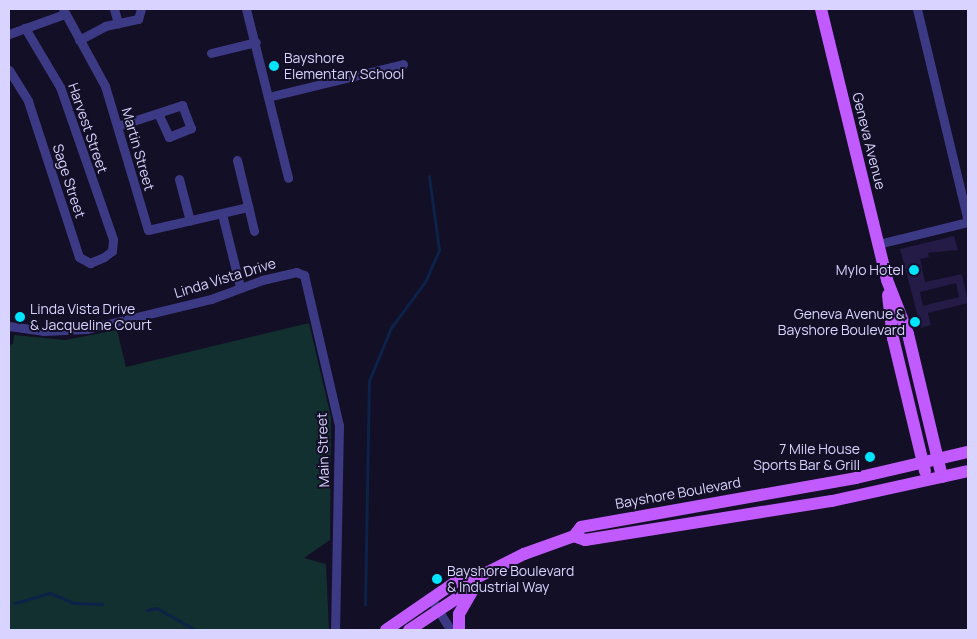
<!DOCTYPE html>
<style>
body{margin:0}
#map{position:relative;width:977px;height:639px;overflow:hidden;background:#130f26;font-family:Manrope,sans-serif}
div>[style]{position:absolute}
[style*='--x']{left:calc(var(--x)*1px);top:calc(var(--y)*1px);width:calc(var(--w)*1px);rotate:calc(var(--a)*1deg)}
.green>*{inset:0;background:#12302f}
.stream>*{height:2.5px;margin:-1.25px;padding:0 1.25px;transform-origin:1.25px;border-radius:1.25px;background:#0c2248}
.building>*{inset:0;background:#241b47}
.minor>*{height:9px;margin:-4.5px;padding:0 4.5px;transform-origin:4.5px;border-radius:4.5px;background:#3d3a85}
.primary>*{height:12px;margin:-6px;padding:0 6px;transform-origin:6px;border-radius:6px;background:#c25bff}
.dots>*{width:14px;height:14px;translate:-50% -50%;box-sizing:border-box;border:2px solid #130f26;border-radius:50%}
span{translate:-50% -50%;white-space:nowrap;text-align:center;line-height:1.15;-webkit-text-stroke:4px #130f26;paint-order:stroke}
.poi-label{font-size:14px;color:#d9d4ff}
.left{translate:0 -50%;text-align:left}
.right{translate:-100% -50%;text-align:right}
.street-label{font-size:14px;color:#d9d4ff}
.frame{position:absolute;inset:0;border:10px solid #d9d4ff;pointer-events:none}
</style>
<div id="map">
<div class="green">
<div style="clip-path:polygon(309px 323px,331px 417px,330px 540px,304px 558px,326px 564px,329px 630px,9px 630px,9px 345px,13px 344px,14px 335px,65px 340px,117px 330px,126px 367px)"></div>
</div>
<div class="stream">
<div style="--x:15;--y:603;--w:36;--a:-16"></div>
<div style="--x:50;--y:593;--w:25;--a:23"></div>
<div style="--x:73;--y:603;--w:29;--a:2"></div>
<div style="--x:365;--y:605;--w:224;--a:-89"></div>
<div style="--x:369;--y:381;--w:57;--a:-67.5"></div>
<div style="--x:391;--y:328;--w:57;--a:-53.5"></div>
<div style="--x:425;--y:282;--w:35;--a:-66"></div>
<div style="--x:439;--y:250;--w:74;--a:-97.8"></div>
<div style="--x:147;--y:610;--w:10;--a:-11"></div>
<div style="--x:157;--y:608;--w:45;--a:29.4"></div>
</div>
<div class="building">
<div style="clip-path:polygon(evenodd,954px 236px,958px 250px,928px 253px,929px 257px,920px 259px,925px 282px,962px 274px,968px 303px,928px 313px,931px 325px,921px 328px,900px 249px,954px 236px,956px 283px,959px 297px,923px 306px,920px 292px,956px 283px)"></div>
</div>
<div class="minor">
<div style="--x:63;--y:9;--w:88;--a:61.4"></div>
<div style="--x:105;--y:86;--w:150;--a:73.4"></div>
<div style="--x:148;--y:230;--w:103;--a:-13"></div>
<div style="--x:114;--y:9;--w:15;--a:74"></div>
<div style="--x:246;--y:9;--w:174;--a:76"></div>
<div style="--x:917;--y:9;--w:218;--a:76.5"></div>
<div style="--x:9;--y:34;--w:59;--a:-19.7"></div>
<div style="--x:79;--y:40;--w:30;--a:-28"></div>
<div style="--x:105;--y:26;--w:34;--a:-12"></div>
<div style="--x:138;--y:19;--w:10;--a:-73"></div>
<div style="--x:211;--y:53;--w:46;--a:-13.7"></div>
<div style="--x:9;--y:70;--w:36;--a:58"></div>
<div style="--x:28;--y:101;--w:164;--a:71.9"></div>
<div style="--x:79;--y:257;--w:13;--a:29"></div>
<div style="--x:90;--y:263;--w:15;--a:-23"></div>
<div style="--x:104;--y:257;--w:10;--a:-37"></div>
<div style="--x:112;--y:251;--w:12;--a:-85"></div>
<div style="--x:113;--y:239;--w:161;--a:-109.2"></div>
<div style="--x:60;--y:87;--w:69;--a:-120.7"></div>
<div style="--x:268;--y:97;--w:139;--a:-13.7"></div>
<div style="--x:117;--y:126;--w:14;--a:-17"></div>
<div style="--x:130;--y:122;--w:55;--a:-18.1"></div>
<div style="--x:182;--y:105;--w:25;--a:69"></div>
<div style="--x:191;--y:128;--w:24;--a:158"></div>
<div style="--x:169;--y:137;--w:26;--a:-115"></div>
<div style="--x:237;--y:160;--w:73;--a:76.5"></div>
<div style="--x:179;--y:179;--w:43;--a:75.3"></div>
<div style="--x:222;--y:214;--w:75;--a:76.1"></div>
<div style="--x:878;--y:244;--w:93;--a:-13.7"></div>
<div style="--x:9;--y:326;--w:34;--a:8"></div>
<div style="--x:43;--y:331;--w:44;--a:-2.6"></div>
<div style="--x:87;--y:329;--w:128;--a:-13.6"></div>
<div style="--x:211;--y:299;--w:54;--a:-20.4"></div>
<div style="--x:262;--y:280;--w:35;--a:-13"></div>
<div style="--x:296;--y:272;--w:9;--a:21"></div>
<div style="--x:304;--y:275;--w:154;--a:76.9"></div>
<div style="--x:339;--y:425;--w:205;--a:91.1"></div>
<div style="--x:430;--y:597;--w:39;--a:58"></div>
</div>
<div class="primary">
<div style="--x:821;--y:9;--w:279;--a:76.3"></div>
<div style="--x:887;--y:280;--w:58;--a:68.7"></div>
<div style="--x:908;--y:334;--w:147;--a:76.6"></div>
<div style="--x:888;--y:295;--w:43;--a:83.4"></div>
<div style="--x:893;--y:338;--w:137;--a:76.5"></div>
<div style="--x:574;--y:536;--w:12;--a:20"></div>
<div style="--x:585;--y:540;--w:250;--a:-9"></div>
<div style="--x:832;--y:501;--w:139;--a:-12.4"></div>
<div style="--x:386;--y:630;--w:90;--a:-34.6"></div>
<div style="--x:460;--y:579;--w:14;--a:0"></div>
<div style="--x:474;--y:579;--w:56;--a:-26.6"></div>
<div style="--x:524;--y:554;--w:53;--a:-19.8"></div>
<div style="--x:574;--y:536;--w:11;--a:-52"></div>
<div style="--x:581;--y:527;--w:279;--a:-10.1"></div>
<div style="--x:856;--y:478;--w:115;--a:-13.1"></div>
<div style="--x:409;--y:630;--w:71;--a:-33.5"></div>
<div style="--x:468;--y:591;--w:13;--a:-63"></div>
<div style="--x:459;--y:630;--w:16;--a:-90"></div>
<div style="--x:459;--y:614;--w:30;--a:-60"></div>
</div>
<div class="dots">
<div style="left:274px;top:66px;background:#00e5ff"></div>
<div style="left:914px;top:270px;background:#00e5ff"></div>
<div style="left:20px;top:317px;background:#00e5ff"></div>
<div style="left:915px;top:322px;background:#00e5ff"></div>
<div style="left:870px;top:457px;background:#00e5ff"></div>
<div style="left:437px;top:579px;background:#00e5ff"></div>
</div>
<div class="poi-label">
<span class="left" style="left:284px;top:66px">Bayshore<br>Elementary School</span>
<span class="right" style="left:904px;top:270px">Mylo Hotel</span>
<span class="left" style="left:30px;top:317px">Linda Vista Drive<br>&amp; Jacqueline Court</span>
<span class="right" style="left:905px;top:322px">Geneva Avenue &amp;<br>Bayshore Boulevard</span>
<span class="right" style="left:860px;top:457px">7 Mile House<br>Sports Bar &amp; Grill</span>
<span class="left" style="left:447px;top:579px">Bayshore Boulevard<br>&amp; Industrial Way</span>
</div>
<div class="street-label">
<span style="left:88px;top:128px;rotate:71deg">Harvest Street</span>
<span style="left:869px;top:141px;rotate:76deg">Geneva Avenue</span>
<span style="left:138px;top:149px;rotate:74deg">Martin Street</span>
<span style="left:69px;top:181px;rotate:72deg">Sage Street</span>
<span style="left:225px;top:278px;rotate:-17deg">Linda Vista Drive</span>
<span style="left:323px;top:450px;rotate:-92deg">Main Street</span>
<span style="left:678px;top:493px;rotate:-10deg">Bayshore Boulevard</span>
</div>
<div class="frame"></div>
</div>
